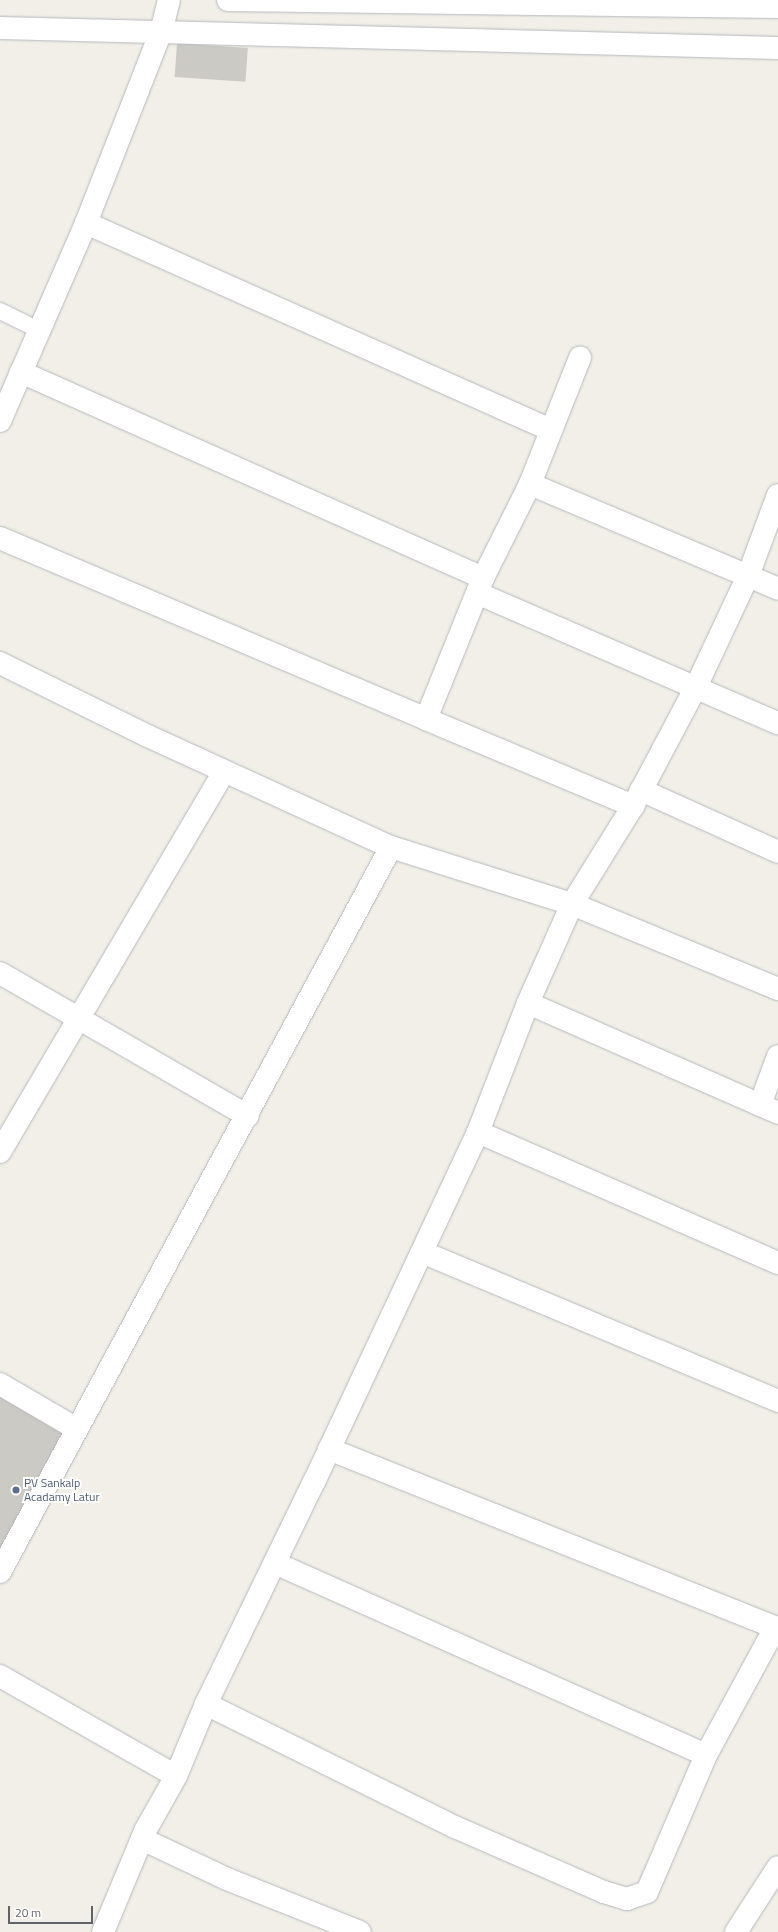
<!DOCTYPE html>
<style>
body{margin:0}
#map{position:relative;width:778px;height:1932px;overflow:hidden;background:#f1efe8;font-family:"Titillium Web",sans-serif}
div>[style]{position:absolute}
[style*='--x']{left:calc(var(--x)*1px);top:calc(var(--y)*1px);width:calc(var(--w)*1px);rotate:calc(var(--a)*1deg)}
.building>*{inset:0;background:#cccac5;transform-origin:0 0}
.roads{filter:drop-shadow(0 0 1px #b5b8bc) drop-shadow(0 0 1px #b5b8bc)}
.service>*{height:16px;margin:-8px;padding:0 8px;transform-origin:8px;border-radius:8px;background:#fff}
.minor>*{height:22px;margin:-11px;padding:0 11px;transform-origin:11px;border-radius:11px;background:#fff}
.tertiary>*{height:22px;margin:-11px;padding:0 11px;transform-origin:11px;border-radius:11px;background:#fff}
.dots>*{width:11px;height:11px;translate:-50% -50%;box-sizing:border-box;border:2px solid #fff;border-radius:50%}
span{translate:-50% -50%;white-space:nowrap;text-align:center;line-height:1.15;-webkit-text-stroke:4px #fff;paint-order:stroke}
.service-label{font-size:12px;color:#4e5e75}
.left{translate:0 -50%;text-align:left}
.scale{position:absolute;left:8px;top:1906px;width:85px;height:18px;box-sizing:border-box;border:2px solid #5f6368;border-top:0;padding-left:5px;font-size:12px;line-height:14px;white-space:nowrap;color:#5f6368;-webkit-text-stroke:3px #fff;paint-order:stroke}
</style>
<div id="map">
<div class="building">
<div style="left:177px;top:43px;width:71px;height:34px;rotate:4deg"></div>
<div style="clip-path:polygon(0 1397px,64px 1431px,0 1549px)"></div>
</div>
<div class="roads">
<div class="service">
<div style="--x:0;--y:311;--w:43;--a:26"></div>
</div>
<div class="minor">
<div style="--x:0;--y:28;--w:778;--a:1.47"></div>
<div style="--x:86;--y:223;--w:509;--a:24"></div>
<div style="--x:0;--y:421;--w:216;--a:-66.5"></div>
<div style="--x:86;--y:223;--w:205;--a:-68.6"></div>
<div style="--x:161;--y:32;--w:33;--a:-76"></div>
<div style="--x:530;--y:484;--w:269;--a:22.9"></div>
<div style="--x:0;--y:538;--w:463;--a:23"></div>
<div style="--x:426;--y:719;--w:152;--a:-68"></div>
<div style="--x:483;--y:578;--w:506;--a:-155.97"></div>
<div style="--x:483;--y:578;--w:105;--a:-63.4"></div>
<div style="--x:530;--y:484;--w:136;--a:-68.4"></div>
<div style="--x:477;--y:593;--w:328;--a:23.4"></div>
<div style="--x:0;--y:663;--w:165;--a:26.3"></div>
<div style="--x:148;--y:736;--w:267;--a:24.6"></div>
<div style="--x:391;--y:847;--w:190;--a:17.5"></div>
<div style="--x:572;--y:904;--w:223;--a:22.4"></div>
<div style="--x:426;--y:719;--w:225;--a:22.8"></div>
<div style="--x:641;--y:790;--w:150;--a:24.3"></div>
<div style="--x:0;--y:973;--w:286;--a:30"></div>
<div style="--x:528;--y:1003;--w:273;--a:23.7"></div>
<div style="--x:760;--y:1105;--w:52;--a:-69.8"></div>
<div style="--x:478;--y:1132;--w:327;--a:23.6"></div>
<div style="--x:0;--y:1152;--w:442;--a:-59.5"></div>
<div style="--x:422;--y:1252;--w:386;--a:22.7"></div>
<div style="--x:0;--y:1384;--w:89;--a:30.3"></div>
<div style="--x:329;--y:1449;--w:484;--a:21.8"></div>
<div style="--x:0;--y:1572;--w:824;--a:-61.66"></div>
<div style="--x:0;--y:1676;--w:202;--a:29.6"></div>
<div style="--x:206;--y:1704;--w:278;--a:26.3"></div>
<div style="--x:455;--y:1827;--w:163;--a:23.6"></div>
<div style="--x:604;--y:1892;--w:24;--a:17"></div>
<div style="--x:627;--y:1899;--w:21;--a:-19"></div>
<div style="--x:647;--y:1892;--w:149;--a:-66.7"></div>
<div style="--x:706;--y:1755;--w:472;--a:-156"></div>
<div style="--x:706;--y:1755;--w:145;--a:-61.5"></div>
<div style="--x:142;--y:1839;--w:94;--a:25.2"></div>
<div style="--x:227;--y:1879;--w:143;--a:21.7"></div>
<div style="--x:103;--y:1932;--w:109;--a:-67.4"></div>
<div style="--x:145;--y:1831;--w:63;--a:-60.6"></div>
<div style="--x:176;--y:1776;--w:78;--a:-67.4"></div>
<div style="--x:206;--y:1704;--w:247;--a:-64.1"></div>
<div style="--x:314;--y:1482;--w:387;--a:-64.9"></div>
<div style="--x:478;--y:1132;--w:138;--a:-68.8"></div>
<div style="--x:528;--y:1003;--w:108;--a:-66"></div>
<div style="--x:572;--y:904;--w:115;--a:-58.1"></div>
<div style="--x:633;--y:806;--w:132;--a:-62.1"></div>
<div style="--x:695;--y:689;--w:125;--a:-64.9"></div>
<div style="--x:748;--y:576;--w:86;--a:-69.7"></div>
<div style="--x:736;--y:1932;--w:77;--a:-57.1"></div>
</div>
<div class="tertiary">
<div style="--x:228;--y:0;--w:550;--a:0.73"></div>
</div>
</div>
<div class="dots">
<div style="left:16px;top:1490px;background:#5c6f8a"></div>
</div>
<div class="service-label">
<span class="left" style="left:24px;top:1490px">PV Sankalp<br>Acadamy Latur</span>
</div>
<div class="scale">20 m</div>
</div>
